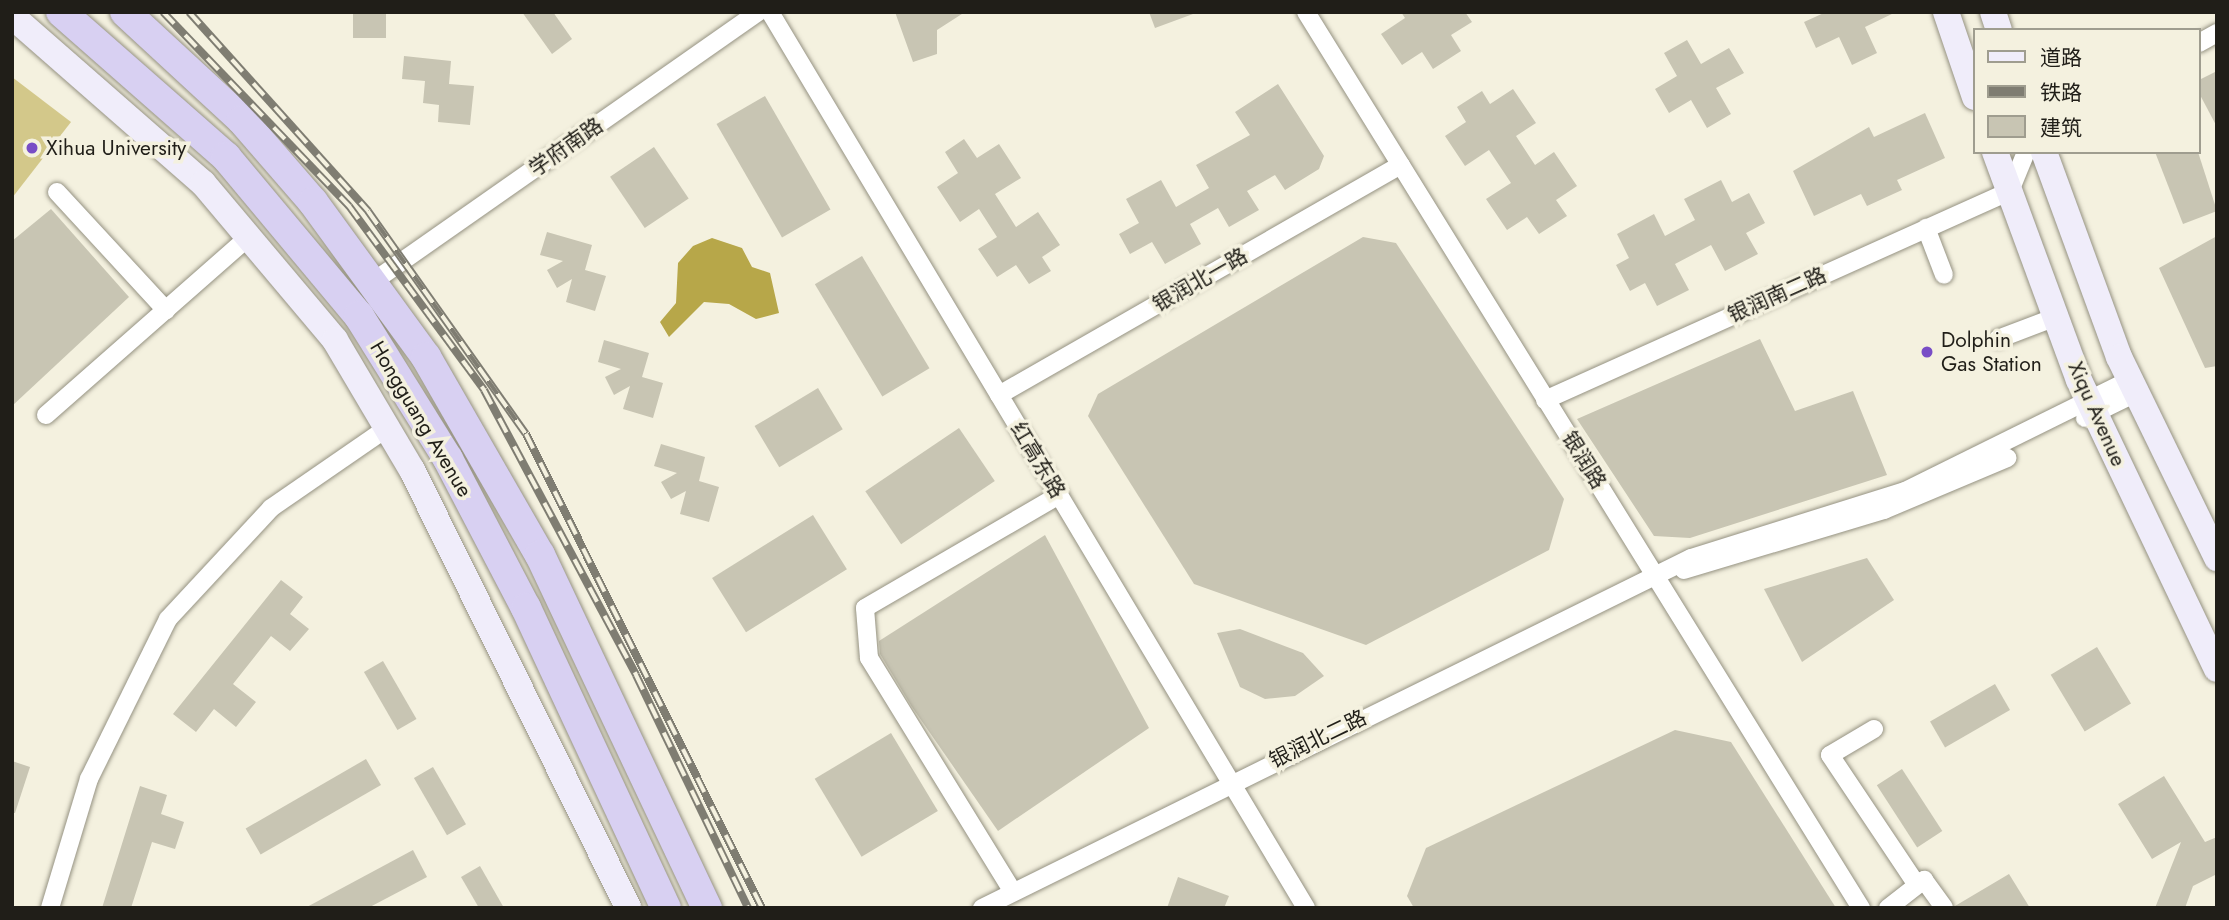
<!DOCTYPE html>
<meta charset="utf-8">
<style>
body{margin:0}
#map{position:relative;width:2229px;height:920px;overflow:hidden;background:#f4f1df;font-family:Jost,"Noto Sans SC",sans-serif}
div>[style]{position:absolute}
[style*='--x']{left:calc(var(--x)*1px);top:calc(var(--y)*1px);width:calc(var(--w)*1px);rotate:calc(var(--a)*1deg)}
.green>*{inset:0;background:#d3c88a}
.water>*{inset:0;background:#b7a749}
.building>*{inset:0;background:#c8c5b3;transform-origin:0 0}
.roads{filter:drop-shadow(0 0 2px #959282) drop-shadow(0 0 2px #959282)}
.minor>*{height:18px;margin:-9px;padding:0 9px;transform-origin:9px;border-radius:9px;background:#fff}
.secondary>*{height:26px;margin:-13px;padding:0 13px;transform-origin:13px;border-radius:13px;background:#f0edfa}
.trunk>*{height:30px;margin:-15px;padding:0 15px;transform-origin:15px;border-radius:15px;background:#d8d0f2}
.rail>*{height:8px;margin-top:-4px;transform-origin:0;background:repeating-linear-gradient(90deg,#f4f1df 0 16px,#7f7d72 0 32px);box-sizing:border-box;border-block:2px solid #7f7d72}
.dots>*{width:19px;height:19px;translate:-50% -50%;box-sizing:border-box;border:4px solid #f4f1df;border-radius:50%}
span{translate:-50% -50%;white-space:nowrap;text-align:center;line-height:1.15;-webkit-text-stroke:7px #f4f1df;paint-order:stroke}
.street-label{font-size:21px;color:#201e18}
.poi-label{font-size:21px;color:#201e18}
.left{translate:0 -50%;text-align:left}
.frame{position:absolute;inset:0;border:14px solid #201e18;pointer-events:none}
.legend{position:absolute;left:1973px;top:28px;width:228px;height:126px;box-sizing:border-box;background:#f4f1df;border:2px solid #9f9d8f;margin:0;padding:9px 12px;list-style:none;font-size:21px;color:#201e18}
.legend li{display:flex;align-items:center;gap:14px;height:35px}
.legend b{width:35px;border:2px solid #9f9d8f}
</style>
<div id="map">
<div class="green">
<div style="clip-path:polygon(12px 77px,71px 122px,12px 198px)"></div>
</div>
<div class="water">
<div style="clip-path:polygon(712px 238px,742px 248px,752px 267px,770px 273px,779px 313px,756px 319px,729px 304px,704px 302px,669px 337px,660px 322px,676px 303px,678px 263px,693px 246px)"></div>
</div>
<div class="building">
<div style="left:353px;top:12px;width:33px;height:26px"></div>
<div style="clip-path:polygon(522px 12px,553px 12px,572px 39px,552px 54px)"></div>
<div style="clip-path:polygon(895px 12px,965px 12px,937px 30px,937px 54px,913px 62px)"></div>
<div style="clip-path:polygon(1149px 12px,1192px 12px,1193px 14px,1155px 28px)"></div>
<div style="clip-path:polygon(1401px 12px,1465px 12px,1472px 22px,1451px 35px,1461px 51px,1433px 69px,1422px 52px,1402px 65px,1381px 34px,1405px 18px)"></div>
<div style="clip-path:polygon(1826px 12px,1896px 12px,1865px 27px,1877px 53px,1852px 65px,1839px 37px,1816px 48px,1804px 22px)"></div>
<div style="clip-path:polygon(1687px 40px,1701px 64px,1729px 48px,1744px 73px,1716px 88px,1731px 114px,1707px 128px,1691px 100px,1669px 113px,1655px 89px,1677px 76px,1664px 53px)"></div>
<div style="clip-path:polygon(404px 56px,451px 61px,449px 84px,474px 86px,470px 125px,438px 122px,439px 105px,423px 103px,425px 81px,402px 79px)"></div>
<div style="clip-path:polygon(2217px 71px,2217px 127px,2199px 93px,2199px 80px)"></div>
<div style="clip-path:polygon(1278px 84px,1324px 156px,1319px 169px,1285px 190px,1275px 175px,1247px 191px,1259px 210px,1229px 227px,1218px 208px,1190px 224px,1201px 244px,1165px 264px,1152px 242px,1130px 254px,1119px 234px,1139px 223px,1126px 199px,1161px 180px,1176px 207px,1209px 188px,1196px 165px,1250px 135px,1235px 112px)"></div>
<div style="clip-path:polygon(1513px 89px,1536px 123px,1516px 136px,1535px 165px,1554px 152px,1577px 186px,1556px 200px,1567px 216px,1539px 234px,1527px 217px,1507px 230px,1486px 199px,1511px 183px,1489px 150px,1465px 166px,1445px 136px,1466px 122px,1457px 107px,1482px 91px,1490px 104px)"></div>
<div style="left:765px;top:96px;width:131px;height:56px;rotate:60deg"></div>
<div style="clip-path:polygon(1925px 113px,1945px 158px,1897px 180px,1902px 190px,1867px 206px,1861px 194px,1814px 216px,1793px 171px,1869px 127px,1874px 137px)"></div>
<div style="clip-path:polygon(964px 139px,977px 158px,999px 144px,1021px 178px,995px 194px,1016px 227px,1038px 212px,1060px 245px,1042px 257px,1051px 271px,1029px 284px,1016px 265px,997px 277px,978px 249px,997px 237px,979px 209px,960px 222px,937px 187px,958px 173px,945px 152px)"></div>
<div style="left:654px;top:147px;width:62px;height:53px;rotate:56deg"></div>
<div style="clip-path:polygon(2155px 152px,2198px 152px,2217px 211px,2183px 224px)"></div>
<div style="clip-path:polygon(1721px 180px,1732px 202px,1749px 193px,1765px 223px,1746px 233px,1758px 254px,1725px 271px,1711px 245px,1675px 264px,1689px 290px,1657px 306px,1645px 283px,1630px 291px,1616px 265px,1629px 258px,1617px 234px,1654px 214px,1665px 236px,1695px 220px,1684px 199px)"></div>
<div style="clip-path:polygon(51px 209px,129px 297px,12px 406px,12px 241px)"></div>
<div style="clip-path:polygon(547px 232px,592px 245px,585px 270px,606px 276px,595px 311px,566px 302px,572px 279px,557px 288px,547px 270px,563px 261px,540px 255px)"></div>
<div style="clip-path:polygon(2217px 236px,2217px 366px,2205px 368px,2159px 268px)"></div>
<div style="clip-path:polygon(1363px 237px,1396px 243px,1564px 499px,1549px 550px,1366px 645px,1194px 584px,1088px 416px,1098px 394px)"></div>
<div style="left:862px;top:256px;width:131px;height:55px;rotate:59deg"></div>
<div style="clip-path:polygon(1760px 339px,1795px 411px,1853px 391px,1887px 475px,1690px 538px,1654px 536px,1577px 419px)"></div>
<div style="clip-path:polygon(604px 340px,649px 353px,642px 377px,663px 383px,653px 418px,623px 409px,630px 386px,614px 395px,605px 377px,621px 369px,598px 362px)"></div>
<div style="left:818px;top:388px;width:48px;height:74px;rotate:59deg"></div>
<div style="left:959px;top:428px;width:64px;height:113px;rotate:56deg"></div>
<div style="clip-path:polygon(661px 444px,705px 457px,699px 481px,719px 487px,709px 522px,680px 514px,686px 491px,671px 499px,661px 482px,677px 473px,654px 466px)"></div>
<div style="left:813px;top:515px;width:64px;height:119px;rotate:58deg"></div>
<div style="clip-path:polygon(1045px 535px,1149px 728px,998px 831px,912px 707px,880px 654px,879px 641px)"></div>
<div style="clip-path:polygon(1867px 558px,1894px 600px,1802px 662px,1764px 589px)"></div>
<div style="clip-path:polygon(281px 580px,303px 597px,290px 614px,309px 629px,290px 651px,271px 636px,233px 684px,256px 702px,236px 727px,214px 709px,196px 732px,173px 714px)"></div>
<div style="clip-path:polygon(1240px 629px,1303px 653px,1324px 676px,1295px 696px,1265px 699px,1240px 687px,1217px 633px)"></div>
<div style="left:2097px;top:647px;width:66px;height:54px;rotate:59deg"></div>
<div style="left:383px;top:661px;width:67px;height:22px;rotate:60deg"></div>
<div style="left:1995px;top:684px;width:30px;height:75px;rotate:60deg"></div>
<div style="clip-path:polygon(1675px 730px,1731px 742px,1836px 908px,1414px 908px,1407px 896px,1426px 848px)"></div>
<div style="left:891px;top:733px;width:91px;height:89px;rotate:59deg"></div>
<div style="left:366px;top:759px;width:30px;height:139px;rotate:60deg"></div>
<div style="clip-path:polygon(12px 761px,30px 767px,15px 813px,12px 813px)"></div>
<div style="left:433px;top:767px;width:66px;height:22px;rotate:60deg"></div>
<div style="left:1902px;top:769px;width:74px;height:30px;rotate:57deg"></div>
<div style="clip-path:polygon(2164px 776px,2205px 842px,2217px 837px,2217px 874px,2193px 886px,2185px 908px,2155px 908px,2181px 842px,2152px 859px,2118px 804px)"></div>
<div style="clip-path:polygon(140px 786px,167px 795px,161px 814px,184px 822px,175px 849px,152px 842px,131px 908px,102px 908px)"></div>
<div style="clip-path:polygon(413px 850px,427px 877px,368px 908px,305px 908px)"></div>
<div style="clip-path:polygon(480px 866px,504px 908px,479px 908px,461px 877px)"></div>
<div style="clip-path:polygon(2009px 874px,2030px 908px,1955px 908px,1955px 906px)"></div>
<div style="clip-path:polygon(1178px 877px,1229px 896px,1224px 908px,1167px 908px)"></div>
</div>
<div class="roads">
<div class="minor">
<div style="--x:770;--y:12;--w:1044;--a:59.11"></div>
<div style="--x:1306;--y:12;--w:1054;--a:58.23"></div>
<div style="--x:2199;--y:43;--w:21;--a:-29"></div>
<div style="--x:57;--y:192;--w:161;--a:47.3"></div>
<div style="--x:1926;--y:228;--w:50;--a:69"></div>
<div style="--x:374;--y:281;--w:469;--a:-35"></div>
<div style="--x:1998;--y:339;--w:62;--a:-20.8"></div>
<div style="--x:999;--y:395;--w:463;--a:-29.8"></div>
<div style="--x:1545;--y:400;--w:510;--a:-24.2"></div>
<div style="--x:2010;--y:191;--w:42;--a:-67.7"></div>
<div style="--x:46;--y:415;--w:273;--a:-41.3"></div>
<div style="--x:2085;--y:418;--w:57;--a:-26.1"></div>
<div style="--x:1684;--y:570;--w:209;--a:-16.7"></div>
<div style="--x:1884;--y:510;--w:134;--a:-22.9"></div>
<div style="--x:1874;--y:729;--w:51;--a:149.4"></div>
<div style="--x:1830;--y:755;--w:156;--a:56.2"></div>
<div style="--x:1013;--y:892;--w:275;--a:-121.6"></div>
<div style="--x:869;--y:658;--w:50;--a:-94.6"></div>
<div style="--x:865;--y:608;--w:225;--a:-30.2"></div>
<div style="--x:50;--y:908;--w:135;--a:-73.2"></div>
<div style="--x:89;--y:779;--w:178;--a:-63.7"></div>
<div style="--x:168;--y:619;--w:151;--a:-47.1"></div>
<div style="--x:271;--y:508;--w:141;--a:-34.6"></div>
<div style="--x:982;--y:908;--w:791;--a:-26.27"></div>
<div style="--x:1691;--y:558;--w:224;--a:-17.4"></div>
<div style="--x:1905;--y:491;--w:251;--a:-26.3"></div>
<div style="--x:1888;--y:908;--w:46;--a:-37.9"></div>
<div style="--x:1924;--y:880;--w:34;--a:54"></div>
</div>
<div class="secondary">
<div style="--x:1946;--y:12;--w:90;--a:71.2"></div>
<div style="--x:1993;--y:12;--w:19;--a:72"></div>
<div style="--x:12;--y:16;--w:254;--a:41.2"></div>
<div style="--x:203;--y:183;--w:205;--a:49.9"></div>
<div style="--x:335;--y:340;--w:151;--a:59.4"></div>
<div style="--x:412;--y:470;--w:488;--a:63.7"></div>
<div style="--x:1995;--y:152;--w:243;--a:69.8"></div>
<div style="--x:2079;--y:380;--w:320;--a:64.5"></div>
<div style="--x:2044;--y:152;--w:218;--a:69.9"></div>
<div style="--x:2119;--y:357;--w:224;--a:64"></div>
</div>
<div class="trunk">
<div style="--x:61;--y:12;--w:220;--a:41.3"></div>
<div style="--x:226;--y:157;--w:207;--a:50.1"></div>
<div style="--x:359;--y:316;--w:168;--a:58.1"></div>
<div style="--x:448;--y:459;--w:168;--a:62.4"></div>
<div style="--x:526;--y:608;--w:331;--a:65"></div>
<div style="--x:125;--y:12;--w:159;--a:42.7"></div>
<div style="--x:242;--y:120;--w:108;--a:49.1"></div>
<div style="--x:313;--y:202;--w:192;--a:53.9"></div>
<div style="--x:426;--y:357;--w:228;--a:60.1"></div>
<div style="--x:540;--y:555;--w:391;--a:64.7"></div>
</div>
</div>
<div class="rail">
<div style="--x:163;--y:12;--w:269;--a:46.2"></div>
<div style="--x:349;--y:206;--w:228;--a:53.7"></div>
<div style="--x:484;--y:390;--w:323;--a:61.9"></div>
<div style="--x:636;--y:675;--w:259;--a:64.3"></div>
<div style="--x:189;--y:12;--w:268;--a:48"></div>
<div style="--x:368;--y:211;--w:273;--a:54.7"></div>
<div style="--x:526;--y:434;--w:530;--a:63.53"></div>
</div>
<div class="dots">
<div style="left:32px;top:148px;background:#784dc6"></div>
<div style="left:1927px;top:352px;background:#784dc6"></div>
</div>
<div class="street-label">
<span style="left:566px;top:147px;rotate:-35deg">学府南路</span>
<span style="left:1200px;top:280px;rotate:-30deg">银润北一路</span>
<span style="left:1777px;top:295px;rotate:-24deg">银润南二路</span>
<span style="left:2097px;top:414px;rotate:66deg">Xiqu Avenue</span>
<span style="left:421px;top:419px;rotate:59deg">Hongguang Avenue</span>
<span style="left:1038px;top:460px;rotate:59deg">红高东路</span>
<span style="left:1584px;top:460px;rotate:58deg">银润路</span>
<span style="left:1318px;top:739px;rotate:-26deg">银润北二路</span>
</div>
<div class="poi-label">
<span class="left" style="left:46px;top:148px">Xihua University</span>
<span class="left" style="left:1941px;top:352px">Dolphin<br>Gas Station</span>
</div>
<div class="frame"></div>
<ul class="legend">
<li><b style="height:9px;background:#f0edfa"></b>道路</li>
<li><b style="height:9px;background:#7f7d72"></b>铁路</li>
<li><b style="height:19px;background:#c8c5b3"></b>建筑</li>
</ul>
</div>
